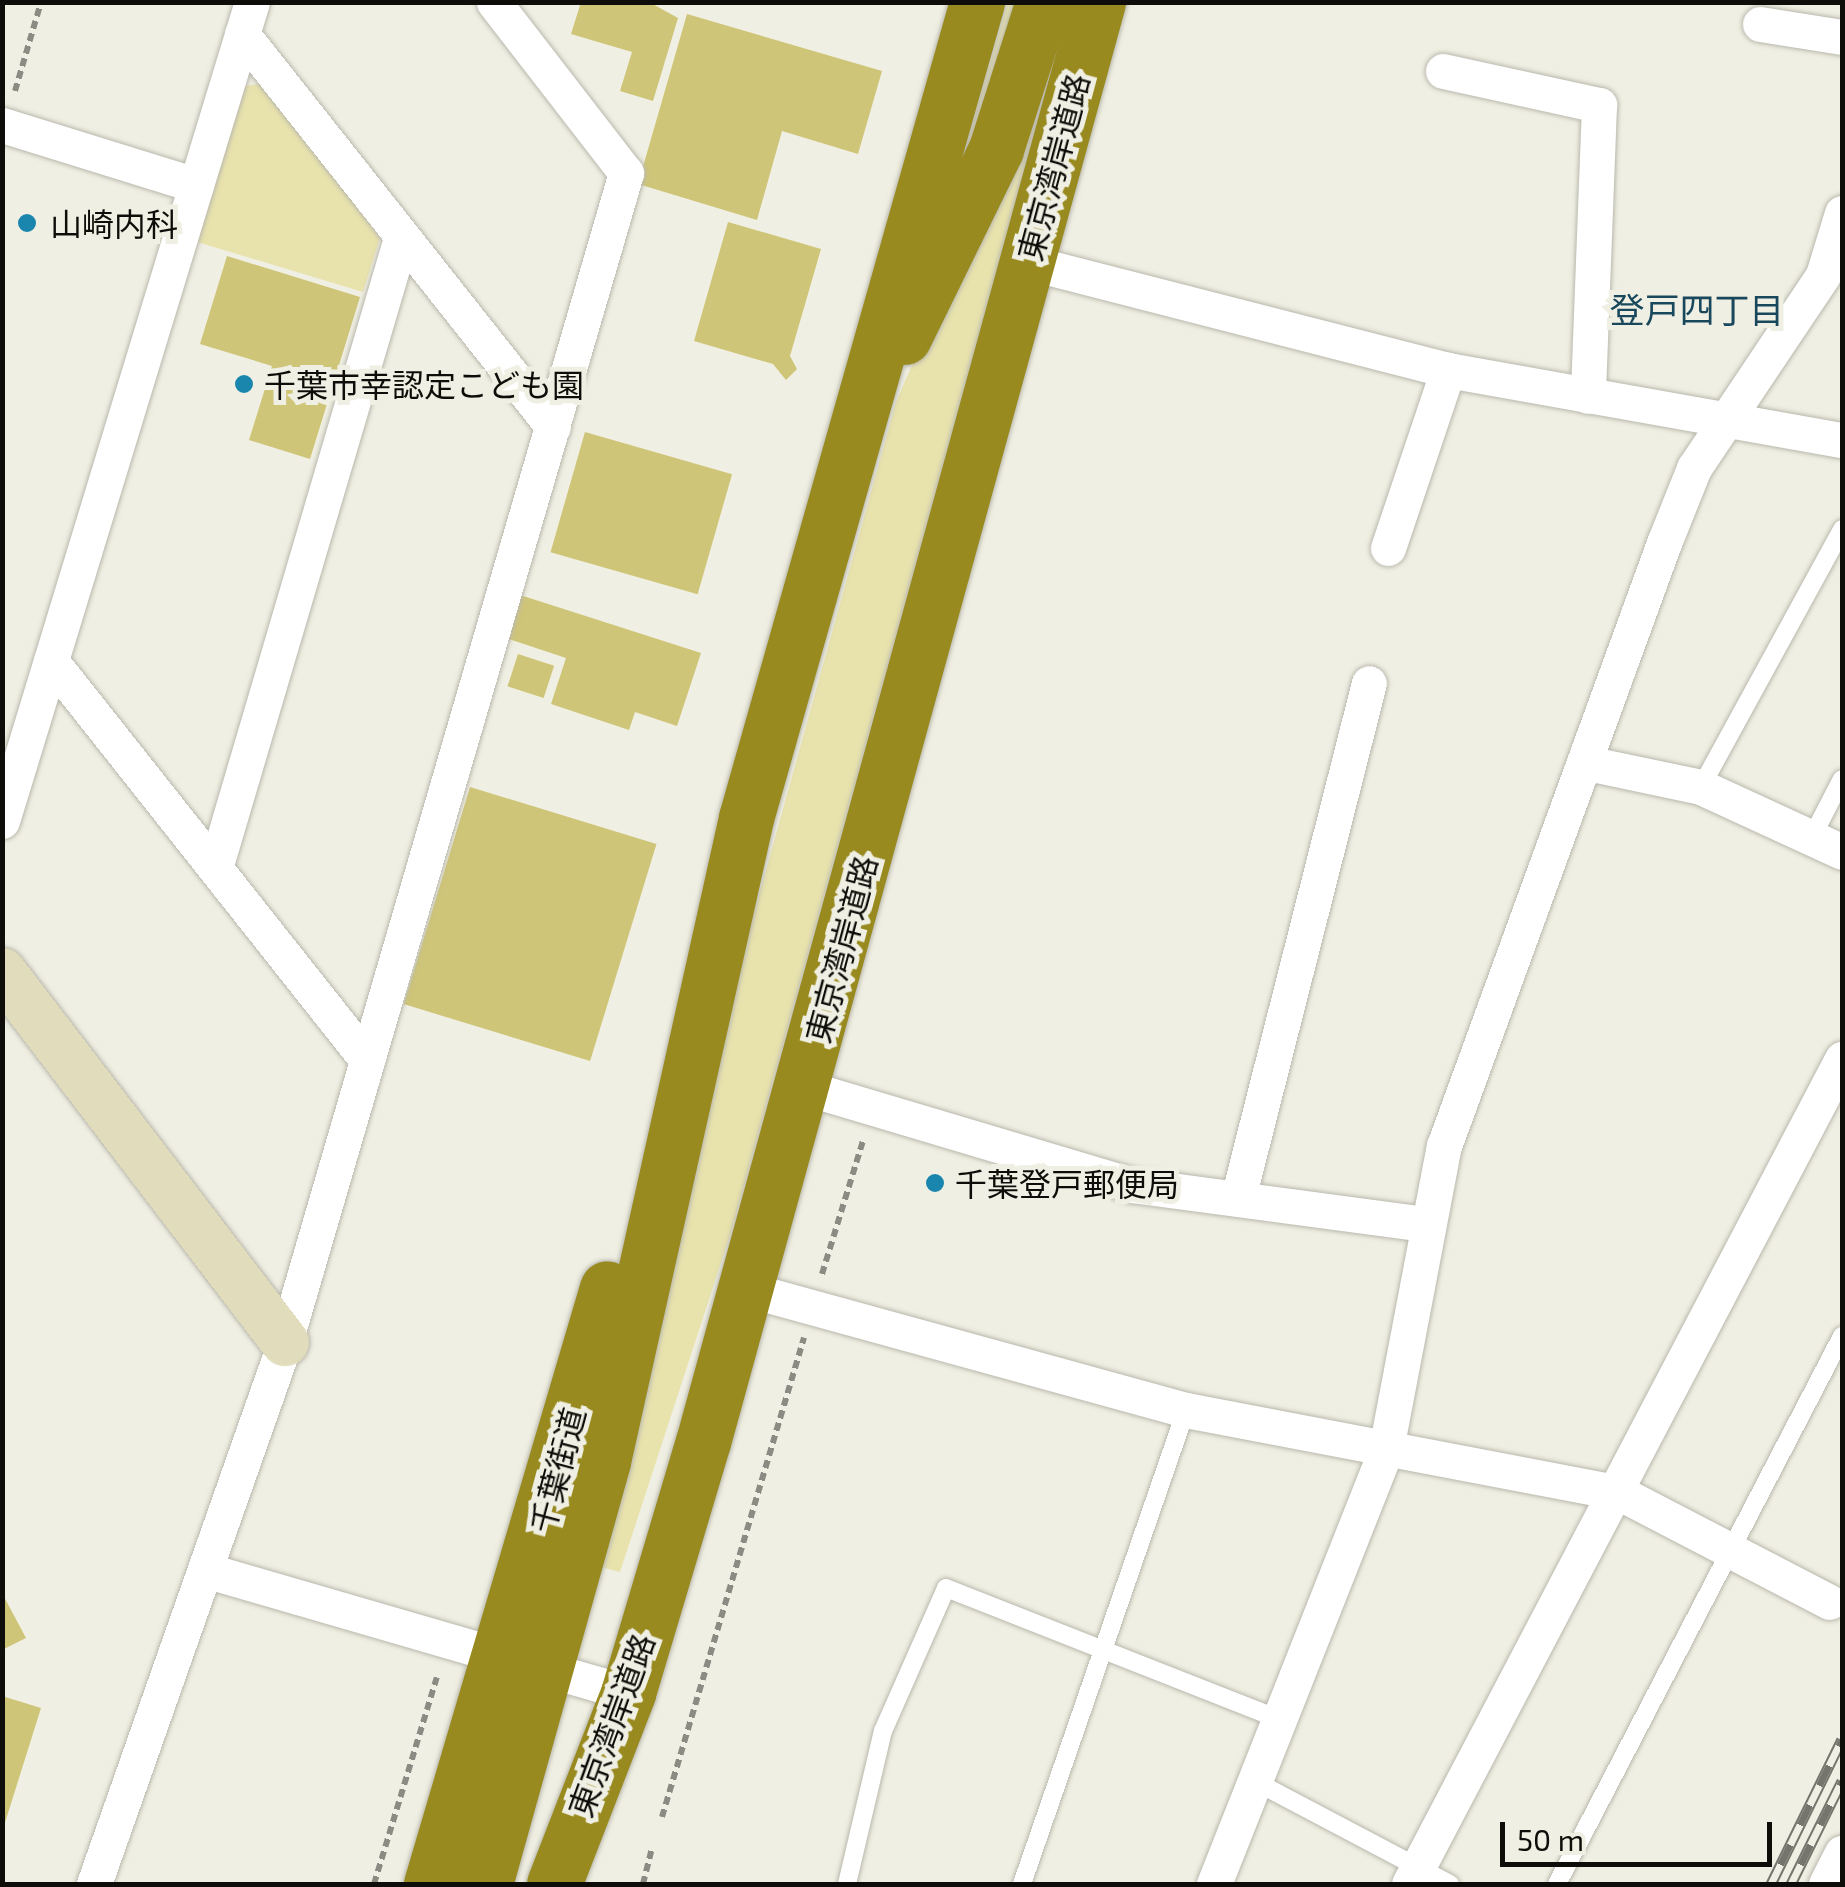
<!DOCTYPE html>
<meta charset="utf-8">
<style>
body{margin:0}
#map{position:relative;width:1845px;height:1887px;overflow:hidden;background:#f0efe3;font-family:"Exo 2","Noto Sans JP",sans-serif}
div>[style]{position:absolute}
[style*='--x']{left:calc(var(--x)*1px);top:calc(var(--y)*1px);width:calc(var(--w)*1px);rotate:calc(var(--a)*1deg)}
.green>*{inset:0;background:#e8e2ad}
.building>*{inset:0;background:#cfc578;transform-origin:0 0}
.path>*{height:6px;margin-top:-3px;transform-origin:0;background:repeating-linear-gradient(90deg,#8c8b83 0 8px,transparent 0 13px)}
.roads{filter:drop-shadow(0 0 2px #b9b8ad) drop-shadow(0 0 2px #b9b8ad)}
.lane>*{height:18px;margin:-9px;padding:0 9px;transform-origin:9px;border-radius:9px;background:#fff}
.street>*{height:35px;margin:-17.5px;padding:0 17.5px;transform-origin:17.5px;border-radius:17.5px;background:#fff}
.secondary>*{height:48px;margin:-24px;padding:0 24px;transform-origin:24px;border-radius:24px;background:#e0dcbc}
.highway>*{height:55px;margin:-27.5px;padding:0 27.5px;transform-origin:27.5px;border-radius:27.5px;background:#988a1e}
.rail>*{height:11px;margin-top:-5.5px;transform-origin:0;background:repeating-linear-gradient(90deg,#f0efe3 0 22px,#76756d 0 44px);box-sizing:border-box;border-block:2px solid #76756d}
.dots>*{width:28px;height:28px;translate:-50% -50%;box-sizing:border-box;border:5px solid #f0efe3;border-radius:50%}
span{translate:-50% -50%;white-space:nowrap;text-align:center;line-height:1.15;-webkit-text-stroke:10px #f0efe3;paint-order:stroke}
.street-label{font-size:32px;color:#0e0d09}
.poi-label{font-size:32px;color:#0e0d09}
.left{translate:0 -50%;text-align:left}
.neighbourhood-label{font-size:35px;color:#19485c}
.frame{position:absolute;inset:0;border:5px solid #0e0d09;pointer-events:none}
.scale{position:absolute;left:1500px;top:1822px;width:272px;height:45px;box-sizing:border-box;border:5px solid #0e0d09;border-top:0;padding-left:12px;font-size:30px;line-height:35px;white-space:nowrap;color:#0e0d09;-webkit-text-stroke:8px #f0efe3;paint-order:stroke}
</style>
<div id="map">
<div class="green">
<div style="clip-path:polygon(1008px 3px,1026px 3px,956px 178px)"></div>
<div style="clip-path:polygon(1070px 3px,732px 1229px,620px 1572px,597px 1566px,740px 964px,896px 402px)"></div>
<div style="clip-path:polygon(265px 83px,380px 238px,363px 292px,194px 241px,238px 87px)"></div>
</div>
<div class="building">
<div style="clip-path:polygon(581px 2px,649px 2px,678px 18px,653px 101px,620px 91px,632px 52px,571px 34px)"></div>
<div style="clip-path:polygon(687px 14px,882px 71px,858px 154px,782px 131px,757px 220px,638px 184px)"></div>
<div style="clip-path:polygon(728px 222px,821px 249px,790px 356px,797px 369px,786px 380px,773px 364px,694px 341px)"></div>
<div style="clip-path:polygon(227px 256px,360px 297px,310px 459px,249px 440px,272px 366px,200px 344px)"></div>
<div style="left:585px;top:432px;width:153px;height:125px;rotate:16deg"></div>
<div style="clip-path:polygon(517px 594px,701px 653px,677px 726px,635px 712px,629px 730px,551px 704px,566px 658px,503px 637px)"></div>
<div style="left:518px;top:654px;width:38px;height:34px;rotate:18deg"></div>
<div style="left:470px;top:787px;width:195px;height:227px;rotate:17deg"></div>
<div style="clip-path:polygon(2px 1593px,26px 1638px,2px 1650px)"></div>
<div style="clip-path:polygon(2px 1696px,41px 1708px,3px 1829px,2px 1829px)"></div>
</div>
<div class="path">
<div style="--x:15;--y:91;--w:93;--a:-73.7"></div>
<div style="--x:822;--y:1274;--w:139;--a:-72.9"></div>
<div style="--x:662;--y:1817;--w:500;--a:-73.5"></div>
<div style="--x:374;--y:1884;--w:220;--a:-73.1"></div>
<div style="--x:643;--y:1884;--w:36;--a:-76"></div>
</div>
<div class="roads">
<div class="lane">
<div style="--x:1701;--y:787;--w:294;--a:-61.3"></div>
<div style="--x:1812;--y:837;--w:65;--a:-62.7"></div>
<div style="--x:1260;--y:1784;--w:215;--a:27.8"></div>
<div style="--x:847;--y:1884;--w:157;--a:-76.8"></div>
<div style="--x:883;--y:1731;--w:156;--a:-66.2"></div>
<div style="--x:946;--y:1588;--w:360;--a:21.5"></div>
<div style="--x:1022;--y:1884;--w:502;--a:-70.91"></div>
<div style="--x:1557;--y:1884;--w:618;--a:-62.52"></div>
</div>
<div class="street">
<div style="--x:1760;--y:24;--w:83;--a:9"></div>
<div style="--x:242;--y:34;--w:501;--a:51.64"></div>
<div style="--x:1443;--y:71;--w:160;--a:12.3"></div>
<div style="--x:1599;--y:105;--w:291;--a:92.2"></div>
<div style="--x:2;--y:125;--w:203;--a:17.2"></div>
<div style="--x:1027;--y:262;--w:435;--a:14.4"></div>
<div style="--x:1448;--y:370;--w:400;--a:10.1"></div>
<div style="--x:1388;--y:548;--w:188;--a:-71.4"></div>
<div style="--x:51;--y:661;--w:509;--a:51.62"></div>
<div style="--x:1587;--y:763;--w:116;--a:11.9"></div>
<div style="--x:1701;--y:787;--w:155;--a:24.7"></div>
<div style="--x:2;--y:821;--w:856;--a:-73.03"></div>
<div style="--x:216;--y:865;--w:654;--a:-73.56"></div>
<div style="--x:803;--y:1087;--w:343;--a:16.6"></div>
<div style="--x:1132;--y:1185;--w:294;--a:7.6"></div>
<div style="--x:1239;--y:1194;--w:527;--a:-75.73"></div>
<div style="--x:746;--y:1289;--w:456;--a:15.4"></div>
<div style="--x:1186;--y:1410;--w:442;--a:10.8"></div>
<div style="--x:1620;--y:1493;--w:236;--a:27.5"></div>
<div style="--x:205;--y:1570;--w:441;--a:16.2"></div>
<div style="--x:94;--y:1884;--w:575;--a:-70.59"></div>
<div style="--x:285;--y:1342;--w:1218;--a:-73.74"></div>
<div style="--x:626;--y:173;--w:216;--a:-127.7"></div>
<div style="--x:1214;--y:1884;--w:468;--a:-68.4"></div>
<div style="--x:1386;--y:1449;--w:309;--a:-79.2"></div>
<div style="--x:1444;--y:1146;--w:642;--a:-69.96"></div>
<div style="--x:1664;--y:543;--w:81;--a:-68.2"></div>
<div style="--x:1694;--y:468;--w:232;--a:-56.2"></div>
<div style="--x:1823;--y:275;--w:65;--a:-73"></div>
<div style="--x:1409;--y:1884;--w:932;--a:-62.31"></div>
<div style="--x:1826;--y:1884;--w:35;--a:-63"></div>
</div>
<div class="secondary">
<div style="--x:2;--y:972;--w:466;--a:52.6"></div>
</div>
<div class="highway">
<div style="--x:904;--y:337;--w:209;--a:-63.9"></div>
<div style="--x:996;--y:149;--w:154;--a:-72.3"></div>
<div style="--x:431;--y:1884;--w:621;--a:-73.55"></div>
<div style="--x:485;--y:1884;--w:439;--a:-74.4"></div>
<div style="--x:603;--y:1461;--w:659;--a:-77.46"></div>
<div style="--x:746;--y:818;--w:848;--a:-74.19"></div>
<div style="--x:554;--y:1884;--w:205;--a:-68.8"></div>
<div style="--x:628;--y:1693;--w:262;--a:-73.4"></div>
<div style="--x:703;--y:1442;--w:1493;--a:-74.66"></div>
</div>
</div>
<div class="rail">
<div style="--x:1771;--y:1884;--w:161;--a:-63.9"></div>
<div style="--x:1791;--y:1884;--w:115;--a:-63.7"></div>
</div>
<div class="dots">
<div style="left:27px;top:223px;background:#1a86ae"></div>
<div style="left:244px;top:384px;background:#1a86ae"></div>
<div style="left:935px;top:1183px;background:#1a86ae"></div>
</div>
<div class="street-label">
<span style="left:1053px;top:167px;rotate:-75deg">東京湾岸道路</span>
<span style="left:841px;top:949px;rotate:-75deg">東京湾岸道路</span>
<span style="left:557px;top:1470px;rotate:-75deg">千葉街道</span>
<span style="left:611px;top:1725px;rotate:-70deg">東京湾岸道路</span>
</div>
<div class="poi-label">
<span class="left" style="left:50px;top:223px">山崎内科</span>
<span class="left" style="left:264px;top:384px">千葉市幸認定こども園</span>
<span class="left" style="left:955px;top:1183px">千葉登戸郵便局</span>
</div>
<div class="neighbourhood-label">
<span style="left:1697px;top:309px">登戸四丁目</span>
</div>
<div class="frame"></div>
<div class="scale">50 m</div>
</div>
